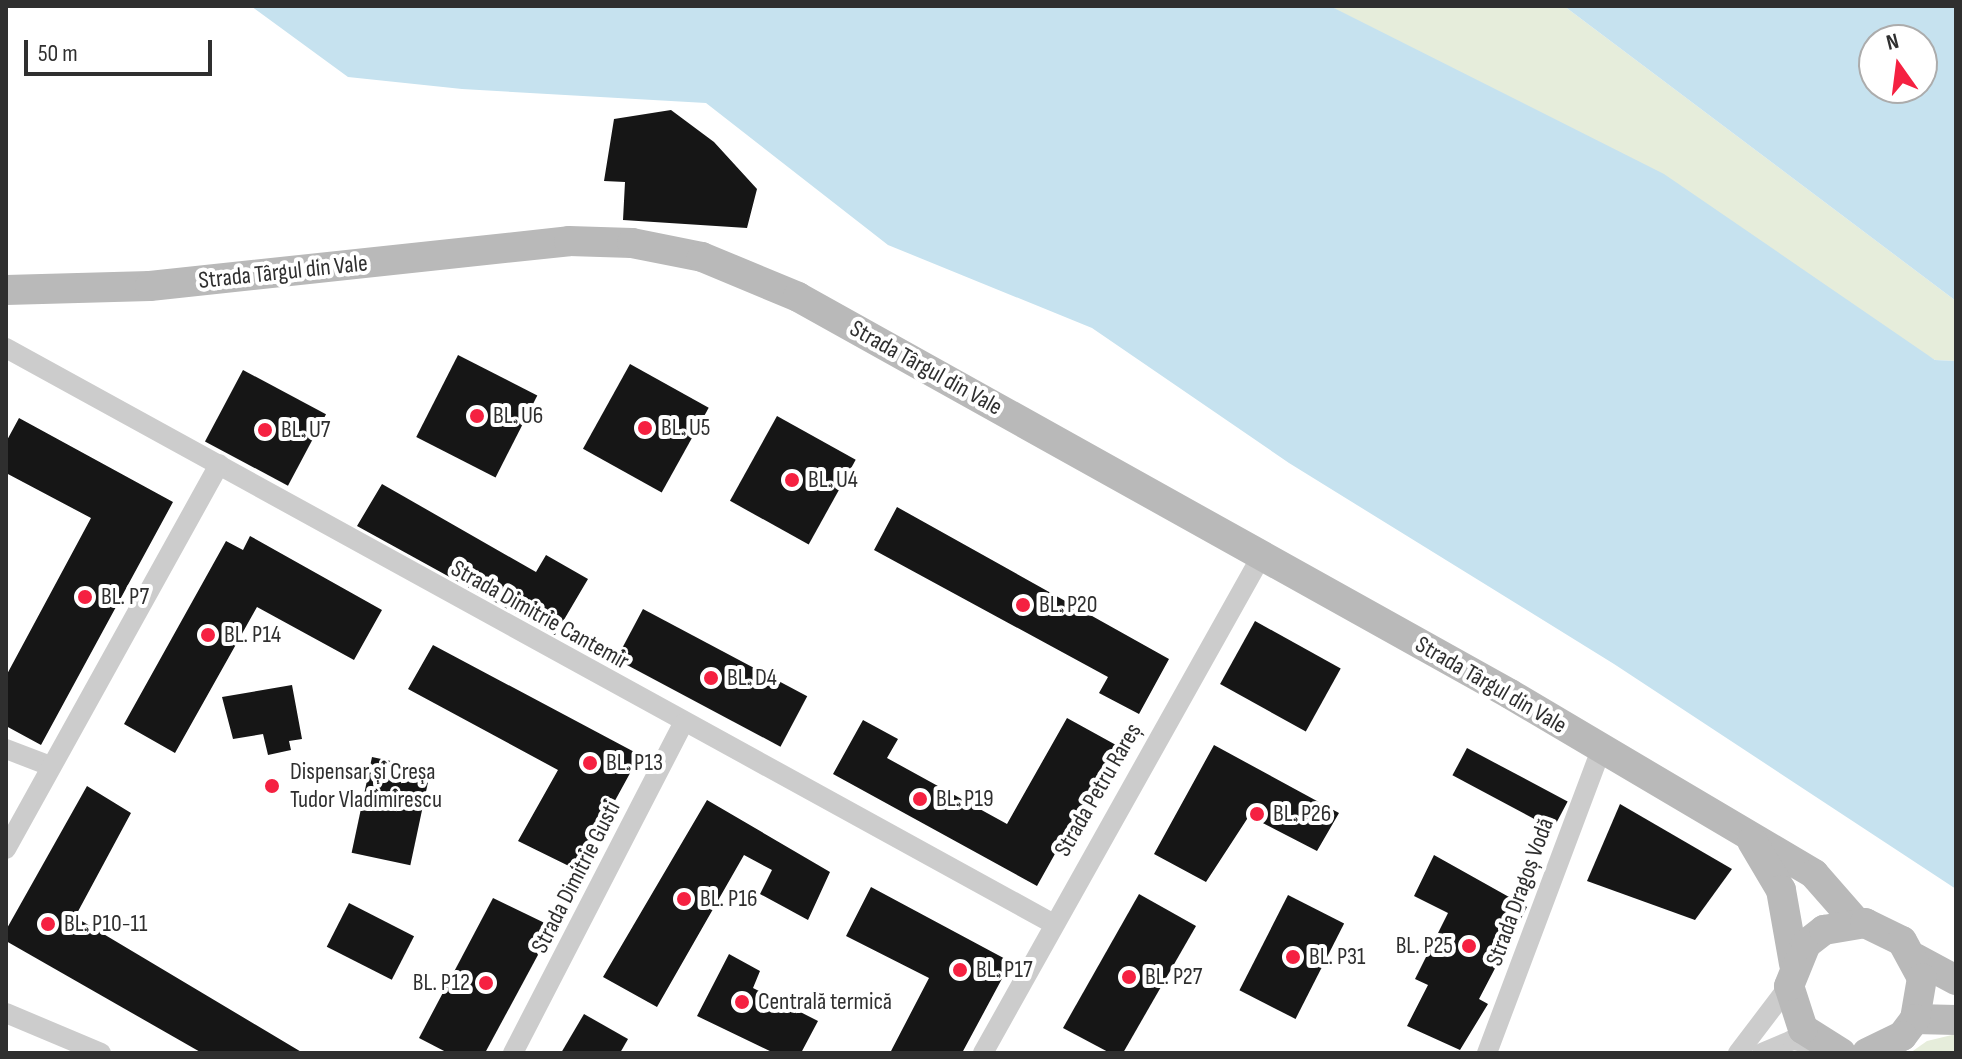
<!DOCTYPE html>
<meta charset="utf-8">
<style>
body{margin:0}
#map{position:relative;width:1962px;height:1059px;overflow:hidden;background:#fff;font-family:"Sofia Sans Condensed",sans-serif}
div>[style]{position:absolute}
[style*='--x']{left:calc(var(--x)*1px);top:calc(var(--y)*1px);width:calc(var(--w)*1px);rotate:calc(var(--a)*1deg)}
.green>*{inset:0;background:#e6eddb}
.water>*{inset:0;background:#c6e2ef}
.building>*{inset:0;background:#161616;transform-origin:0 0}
.street>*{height:20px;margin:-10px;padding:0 10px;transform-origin:10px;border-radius:10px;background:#ccc}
.secondary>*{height:30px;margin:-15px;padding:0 15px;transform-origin:15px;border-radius:15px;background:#b9b9b9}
.dots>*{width:22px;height:22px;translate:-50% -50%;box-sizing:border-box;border:4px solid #fff;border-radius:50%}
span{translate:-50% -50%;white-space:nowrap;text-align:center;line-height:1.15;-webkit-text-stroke:8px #fff;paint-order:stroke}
.street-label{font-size:24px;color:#2f2f2f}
.poi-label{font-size:24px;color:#2f2f2f}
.left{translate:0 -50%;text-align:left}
.right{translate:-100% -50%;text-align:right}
.frame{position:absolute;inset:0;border:8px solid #2f2f2f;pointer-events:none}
.north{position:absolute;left:1858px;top:24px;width:80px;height:80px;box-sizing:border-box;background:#fff;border:2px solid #acacac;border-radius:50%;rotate:346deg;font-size:22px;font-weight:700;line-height:32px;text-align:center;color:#2f2f2f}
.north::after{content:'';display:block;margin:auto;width:28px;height:36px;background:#f52141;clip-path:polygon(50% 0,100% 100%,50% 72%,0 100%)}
.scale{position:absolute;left:24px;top:40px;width:188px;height:36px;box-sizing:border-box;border:4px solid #2f2f2f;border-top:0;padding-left:10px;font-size:24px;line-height:28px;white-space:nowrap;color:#2f2f2f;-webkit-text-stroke:6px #fff;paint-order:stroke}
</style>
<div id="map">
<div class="green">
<div style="clip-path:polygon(1330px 6px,1564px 6px,1956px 301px,1956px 361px,1935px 360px)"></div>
<div style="clip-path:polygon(1956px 1034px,1956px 1053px,1910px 1053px,1927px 1041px)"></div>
</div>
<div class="water">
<div style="clip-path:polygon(251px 6px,1330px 6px,1664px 174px,1935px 360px,1956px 361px,1956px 889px,1614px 664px,1289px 463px,1092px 328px,888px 245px,706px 103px,462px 89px,348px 77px)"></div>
<div style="clip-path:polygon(evenodd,1564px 6px,1956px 6px,1956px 301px,1564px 6px,1874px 40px,1922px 40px,1922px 88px,1874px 88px,1874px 40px)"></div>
</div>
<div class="building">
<div style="clip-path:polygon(671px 110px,714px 142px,757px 189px,747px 228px,623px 220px,625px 182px,604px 181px,614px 119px)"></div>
<div style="left:458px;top:355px;width:89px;height:92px;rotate:27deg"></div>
<div style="left:630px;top:364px;width:90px;height:97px;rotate:29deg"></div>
<div style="left:243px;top:370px;width:94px;height:81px;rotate:28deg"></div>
<div style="left:777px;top:416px;width:90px;height:97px;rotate:29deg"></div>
<div style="clip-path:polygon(19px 418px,173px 502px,41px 745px,6px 726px,6px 676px,91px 518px,6px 473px,6px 442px)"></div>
<div style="clip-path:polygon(382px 484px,536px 572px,546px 555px,588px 579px,555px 635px,357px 526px)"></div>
<div style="clip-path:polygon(897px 507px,1169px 659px,1139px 714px,1099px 693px,1108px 677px,874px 550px)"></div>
<div style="clip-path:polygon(250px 536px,382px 610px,354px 660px,257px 607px,175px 753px,124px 724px,226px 541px,243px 550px)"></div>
<div style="left:643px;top:609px;width:186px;height:57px;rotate:28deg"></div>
<div style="left:1255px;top:621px;width:98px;height:72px;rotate:29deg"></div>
<div style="clip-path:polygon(433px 645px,640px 755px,577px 870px,518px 841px,558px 770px,408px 689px)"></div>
<div style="clip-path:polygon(292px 685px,302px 739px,289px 741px,291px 750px,268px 755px,263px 734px,233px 739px,222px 697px)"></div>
<div style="clip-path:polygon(1067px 718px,1116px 745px,1037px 886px,833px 774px,863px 720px,898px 739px,887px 758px,1007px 824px)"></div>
<div style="clip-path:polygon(1214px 745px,1339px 813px,1317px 851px,1249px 816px,1206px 882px,1154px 854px)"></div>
<div style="left:1467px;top:748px;width:114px;height:31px;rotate:28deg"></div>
<div style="left:372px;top:757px;width:60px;height:98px;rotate:12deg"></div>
<div style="clip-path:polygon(87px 786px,131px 813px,75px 917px,303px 1053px,202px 1053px,6px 941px,6px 930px)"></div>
<div style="clip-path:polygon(707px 800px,830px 872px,808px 920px,760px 894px,772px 870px,744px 855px,657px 1007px,603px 977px)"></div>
<div style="clip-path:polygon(1620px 804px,1732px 869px,1695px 920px,1587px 881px)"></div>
<div style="clip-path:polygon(1434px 855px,1527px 907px,1479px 999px,1488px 1004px,1460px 1050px,1407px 1026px,1428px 985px,1415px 979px,1448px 913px,1414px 896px)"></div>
<div style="clip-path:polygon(871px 887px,1011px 962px,962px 1053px,890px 1053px,929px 978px,846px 936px)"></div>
<div style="clip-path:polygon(1139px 894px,1196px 926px,1123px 1053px,1110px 1053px,1063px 1028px)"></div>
<div style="left:1288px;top:895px;width:63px;height:107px;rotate:27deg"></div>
<div style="clip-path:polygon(493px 898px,553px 927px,485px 1053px,448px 1053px,419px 1038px)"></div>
<div style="left:349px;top:903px;width:73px;height:49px;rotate:27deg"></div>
<div style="clip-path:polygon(729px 954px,760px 971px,753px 988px,818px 1021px,801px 1053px,774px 1053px,697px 1016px)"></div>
<div style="clip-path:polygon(584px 1014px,628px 1039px,620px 1053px,561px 1053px)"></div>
</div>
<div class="street">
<div style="--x:6;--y:348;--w:1194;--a:28.8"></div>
<div style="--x:6;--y:749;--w:45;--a:20.9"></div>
<div style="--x:6;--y:849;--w:440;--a:-61"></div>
<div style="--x:6;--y:1013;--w:103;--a:22.8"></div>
<div style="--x:513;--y:1053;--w:370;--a:-62.7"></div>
<div style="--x:983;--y:1053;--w:571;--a:-60.74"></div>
<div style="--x:1487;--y:1053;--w:325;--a:-69.4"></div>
<div style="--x:1738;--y:1053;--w:84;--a:-52.7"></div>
<div style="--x:1762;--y:1053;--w:33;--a:-23"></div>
<div style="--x:1792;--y:1040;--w:27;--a:8"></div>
</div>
<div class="secondary">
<div style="--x:6;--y:290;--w:144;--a:-1.6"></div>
<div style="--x:150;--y:286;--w:421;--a:-6.1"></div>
<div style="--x:569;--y:241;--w:63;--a:1.8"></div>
<div style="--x:632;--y:243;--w:71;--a:11.3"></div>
<div style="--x:702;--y:257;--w:104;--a:22.6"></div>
<div style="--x:798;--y:297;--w:815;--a:29.14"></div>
<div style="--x:1510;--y:694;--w:353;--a:30.6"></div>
<div style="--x:1814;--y:874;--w:65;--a:48.7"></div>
<div style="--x:1752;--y:841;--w:57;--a:59.4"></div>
<div style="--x:1781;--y:890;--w:75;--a:80"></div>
<div style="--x:1915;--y:958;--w:47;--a:28.2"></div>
<div style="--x:1915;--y:1019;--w:41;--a:1.4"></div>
<div style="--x:1841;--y:1053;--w:45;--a:-147.7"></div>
<div style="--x:1803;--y:1029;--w:45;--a:-108"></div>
<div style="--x:1789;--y:986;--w:45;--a:-68"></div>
<div style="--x:1806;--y:944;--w:23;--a:-38"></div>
<div style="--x:1824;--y:930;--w:42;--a:-9.7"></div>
<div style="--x:1865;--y:923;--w:41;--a:25.9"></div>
<div style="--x:1902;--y:941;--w:42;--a:61.6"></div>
<div style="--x:1922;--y:978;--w:42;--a:99.7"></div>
<div style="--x:1915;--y:1019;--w:21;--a:127"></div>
<div style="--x:1902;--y:1036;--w:39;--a:154"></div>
</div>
<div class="dots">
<div style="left:477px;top:416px;background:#f52141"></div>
<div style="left:645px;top:428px;background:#f52141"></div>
<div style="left:265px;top:430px;background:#f52141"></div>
<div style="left:792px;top:480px;background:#f52141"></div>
<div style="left:85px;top:597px;background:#f52141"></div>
<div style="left:1023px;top:605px;background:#f52141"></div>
<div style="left:208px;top:635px;background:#f52141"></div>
<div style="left:711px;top:678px;background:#f52141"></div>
<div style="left:590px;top:763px;background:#f52141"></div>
<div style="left:272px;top:786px;background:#f52141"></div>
<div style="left:920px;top:799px;background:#f52141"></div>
<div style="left:1257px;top:814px;background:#f52141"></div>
<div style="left:684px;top:899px;background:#f52141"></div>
<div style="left:48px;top:924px;background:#f52141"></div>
<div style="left:1469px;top:946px;background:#f52141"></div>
<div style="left:1293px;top:957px;background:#f52141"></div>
<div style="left:960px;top:970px;background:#f52141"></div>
<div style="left:1129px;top:977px;background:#f52141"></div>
<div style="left:486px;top:983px;background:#f52141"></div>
<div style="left:742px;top:1002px;background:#f52141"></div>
</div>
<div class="street-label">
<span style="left:283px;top:272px;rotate:-6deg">Strada Târgul din Vale</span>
<span style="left:926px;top:368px;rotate:29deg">Strada Târgul din Vale</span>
<span style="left:540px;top:615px;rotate:29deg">Strada Dimitrie Cantemir</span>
<span style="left:1491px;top:685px;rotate:30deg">Strada Târgul din Vale</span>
<span style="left:1098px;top:790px;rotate:-60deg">Strada Petru Rareș</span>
<span style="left:576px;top:877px;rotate:-63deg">Strada Dimitrie Gusti</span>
<span style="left:1520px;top:892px;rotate:-70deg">Strada Dragoș Vodă</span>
</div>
<div class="poi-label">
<span class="left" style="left:493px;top:416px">BL. U6</span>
<span class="left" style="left:661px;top:428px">BL. U5</span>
<span class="left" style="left:281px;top:430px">BL. U7</span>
<span class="left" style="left:808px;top:480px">BL. U4</span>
<span class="left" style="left:101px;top:597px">BL. P7</span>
<span class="left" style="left:1039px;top:605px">BL. P20</span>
<span class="left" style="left:224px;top:635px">BL. P14</span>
<span class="left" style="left:727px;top:678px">BL. D4</span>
<span class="left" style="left:606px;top:763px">BL. P13</span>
<span class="left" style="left:290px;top:786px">Dispensar și Creșa<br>Tudor Vladimirescu</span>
<span class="left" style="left:936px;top:799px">BL. P19</span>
<span class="left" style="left:1273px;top:814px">BL. P26</span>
<span class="left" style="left:700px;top:899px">BL. P16</span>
<span class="left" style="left:64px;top:924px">BL. P10-11</span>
<span class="right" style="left:1453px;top:946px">BL. P25</span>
<span class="left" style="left:1309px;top:957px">BL. P31</span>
<span class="left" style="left:976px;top:970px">BL. P17</span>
<span class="left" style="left:1145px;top:977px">BL. P27</span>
<span class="right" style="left:470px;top:983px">BL. P12</span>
<span class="left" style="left:758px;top:1002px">Centrală termică</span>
</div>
<div class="frame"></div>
<div class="north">N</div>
<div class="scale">50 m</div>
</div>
